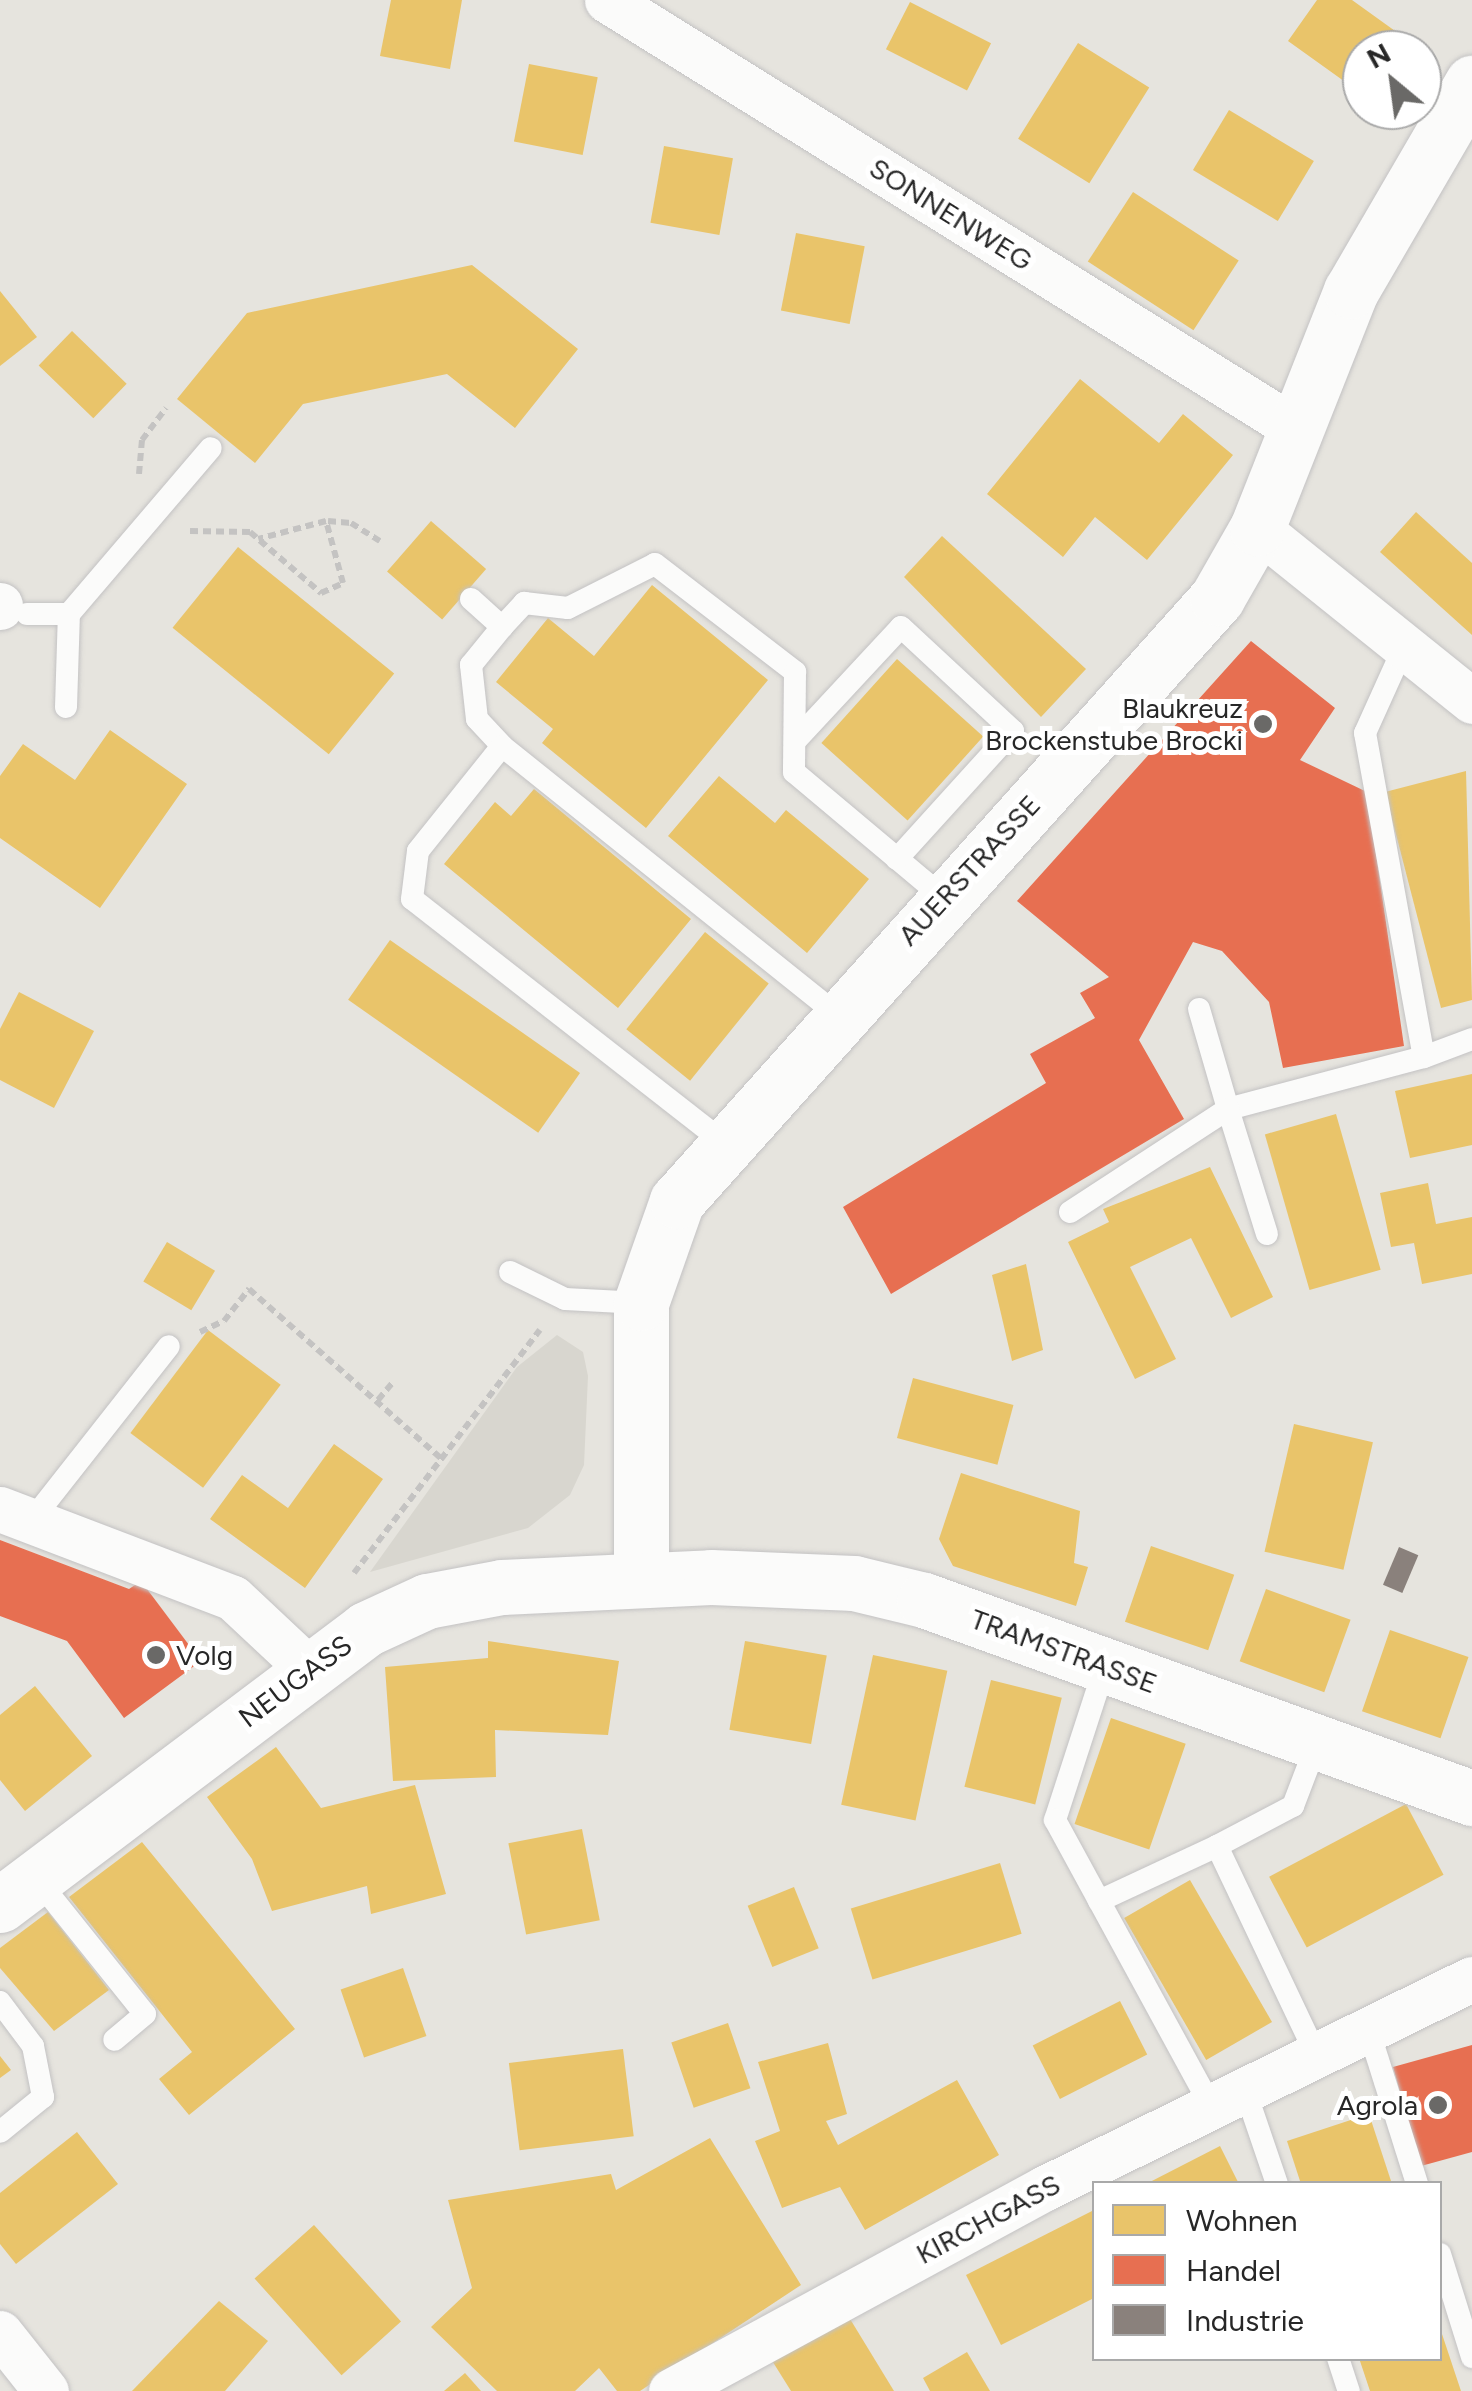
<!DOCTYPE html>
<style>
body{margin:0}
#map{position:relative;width:1472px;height:2391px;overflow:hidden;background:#e6e4de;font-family:Figtree,sans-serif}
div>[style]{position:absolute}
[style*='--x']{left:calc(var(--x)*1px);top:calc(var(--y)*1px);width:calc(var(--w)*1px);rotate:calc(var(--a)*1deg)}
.plaza>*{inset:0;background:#d8d6cf}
.homes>*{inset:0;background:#e9c46a;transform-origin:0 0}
.shops>*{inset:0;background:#e76f51}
.industry>*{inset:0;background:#8a817c;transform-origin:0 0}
.path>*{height:6px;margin-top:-3px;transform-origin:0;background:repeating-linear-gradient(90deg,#c4c3c2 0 8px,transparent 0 13px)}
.roads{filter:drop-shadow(0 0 2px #c3c2c3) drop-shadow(0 0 2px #c3c2c3)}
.lane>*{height:22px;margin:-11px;padding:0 11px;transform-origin:11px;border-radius:11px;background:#fbfbfa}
.street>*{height:45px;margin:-22.5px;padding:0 22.5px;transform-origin:22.5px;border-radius:22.5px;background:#fbfbfa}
.secondary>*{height:55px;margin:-27.5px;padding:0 27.5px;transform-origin:27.5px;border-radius:27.5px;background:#fbfbfa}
.dots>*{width:28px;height:28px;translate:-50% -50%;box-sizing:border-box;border:5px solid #fff;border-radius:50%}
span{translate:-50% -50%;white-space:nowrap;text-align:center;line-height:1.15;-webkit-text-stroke:10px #fff;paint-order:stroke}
.street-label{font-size:28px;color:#272727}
.poi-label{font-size:28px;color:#272727}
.right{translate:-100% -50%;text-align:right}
.left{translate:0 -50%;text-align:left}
.legend{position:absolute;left:1092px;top:2181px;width:350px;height:180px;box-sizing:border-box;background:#fff;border:2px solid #a9a9a9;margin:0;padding:12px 18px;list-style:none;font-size:30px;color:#272727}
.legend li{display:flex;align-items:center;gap:20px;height:50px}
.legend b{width:50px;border:2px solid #a9a9a9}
.north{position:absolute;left:1342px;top:30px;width:100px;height:100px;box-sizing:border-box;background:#fff;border:2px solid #a9a9a9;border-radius:50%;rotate:331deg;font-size:28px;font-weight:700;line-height:40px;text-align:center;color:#272727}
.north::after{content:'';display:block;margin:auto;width:35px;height:45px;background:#6a6967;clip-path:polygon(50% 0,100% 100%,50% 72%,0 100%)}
</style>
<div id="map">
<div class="plaza">
<div style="clip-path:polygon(557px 1335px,583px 1352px,588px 1376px,584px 1465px,570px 1495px,528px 1528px,370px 1572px,517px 1367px)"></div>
</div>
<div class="homes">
<div style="clip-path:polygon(391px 0,462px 0,450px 69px,380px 56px)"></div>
<div style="clip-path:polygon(1317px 0,1352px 0,1409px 41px,1403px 50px,1362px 50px,1362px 94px,1288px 41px)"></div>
<div style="left:910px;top:2px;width:91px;height:53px;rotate:27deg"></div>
<div style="left:1078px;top:43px;width:84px;height:113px;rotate:32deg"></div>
<div style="left:529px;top:64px;width:70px;height:79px;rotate:11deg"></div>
<div style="left:1229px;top:110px;width:99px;height:70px;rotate:31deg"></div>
<div style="left:664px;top:146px;width:70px;height:78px;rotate:10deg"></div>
<div style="left:1133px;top:192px;width:126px;height:83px;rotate:33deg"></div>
<div style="left:796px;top:233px;width:70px;height:79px;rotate:11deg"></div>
<div style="clip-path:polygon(472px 265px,578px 349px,515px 428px,447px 374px,303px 404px,255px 463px,177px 399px,247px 313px)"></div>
<div style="clip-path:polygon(0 291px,37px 337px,0 366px)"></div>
<div style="left:72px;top:331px;width:76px;height:48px;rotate:44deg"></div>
<div style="clip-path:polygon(1080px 379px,1159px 443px,1183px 414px,1233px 455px,1147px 560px,1095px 517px,1063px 557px,987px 494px)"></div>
<div style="clip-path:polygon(1416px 512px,1472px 563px,1472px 635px,1380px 552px)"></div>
<div style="left:431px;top:521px;width:73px;height:67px;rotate:41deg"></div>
<div style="clip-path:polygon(942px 536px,1086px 669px,1041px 717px,904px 577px)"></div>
<div style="left:238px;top:547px;width:201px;height:104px;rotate:39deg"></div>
<div style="clip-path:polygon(652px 585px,768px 680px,646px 828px,542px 743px,553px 729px,496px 682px,548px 618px,594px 656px)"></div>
<div style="left:897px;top:659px;width:116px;height:113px;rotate:42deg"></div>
<div style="clip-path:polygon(110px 730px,187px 784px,100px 908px,0 838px,0 776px,23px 744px,75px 780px)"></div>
<div style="clip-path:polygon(1466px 771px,1472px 1000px,1441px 1008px,1385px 792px)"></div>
<div style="clip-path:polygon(719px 776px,775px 823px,786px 810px,869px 879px,807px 953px,668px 836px)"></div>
<div style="clip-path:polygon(534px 789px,691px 919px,618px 1008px,444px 864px,495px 802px,511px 816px)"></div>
<div style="left:705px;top:932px;width:82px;height:125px;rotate:39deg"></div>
<div style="left:390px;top:940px;width:232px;height:73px;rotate:35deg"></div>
<div style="clip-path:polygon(19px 992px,94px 1031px,54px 1108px,0 1080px,0 1029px)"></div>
<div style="clip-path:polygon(1472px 1074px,1472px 1145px,1410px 1158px,1395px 1091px)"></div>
<div style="left:1336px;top:1114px;width:162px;height:74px;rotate:74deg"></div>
<div style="clip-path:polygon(1210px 1167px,1273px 1297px,1231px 1318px,1191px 1238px,1130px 1267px,1176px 1359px,1135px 1379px,1068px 1242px,1109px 1222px,1103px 1209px)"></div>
<div style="clip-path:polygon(1428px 1183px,1436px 1224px,1472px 1217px,1472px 1274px,1422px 1284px,1414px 1243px,1391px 1247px,1380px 1193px)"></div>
<div style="left:167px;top:1242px;width:56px;height:46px;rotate:31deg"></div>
<div style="clip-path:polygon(1026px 1264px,1043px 1350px,1012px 1361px,992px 1275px)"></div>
<div style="left:208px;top:1330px;width:91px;height:129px;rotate:37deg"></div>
<div style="left:913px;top:1378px;width:104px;height:62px;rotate:15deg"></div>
<div style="left:1294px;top:1424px;width:81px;height:131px;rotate:13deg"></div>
<div style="clip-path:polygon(334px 1444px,383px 1479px,305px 1588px,210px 1519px,242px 1475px,288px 1508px)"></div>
<div style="clip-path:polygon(961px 1473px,1080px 1511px,1074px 1563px,1088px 1567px,1076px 1606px,953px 1566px,939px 1539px)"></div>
<div style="left:1151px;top:1546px;width:88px;height:80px;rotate:19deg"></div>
<div style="left:1266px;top:1589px;width:90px;height:77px;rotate:20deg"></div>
<div style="left:1390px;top:1630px;width:83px;height:86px;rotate:19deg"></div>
<div style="clip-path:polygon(488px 1641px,619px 1661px,608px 1735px,495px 1730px,496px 1777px,393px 1781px,385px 1667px,488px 1658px)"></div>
<div style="left:745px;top:1641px;width:83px;height:90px;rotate:10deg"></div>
<div style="left:873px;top:1655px;width:76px;height:153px;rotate:12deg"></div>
<div style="left:991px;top:1680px;width:73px;height:110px;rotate:14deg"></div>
<div style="clip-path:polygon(35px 1686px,92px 1756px,25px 1811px,0 1780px,0 1715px)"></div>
<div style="left:1111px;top:1718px;width:79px;height:112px;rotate:19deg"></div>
<div style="clip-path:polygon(276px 1747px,321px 1808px,415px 1785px,446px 1894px,371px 1914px,367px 1886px,272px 1911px,252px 1859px,207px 1797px)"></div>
<div style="left:1406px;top:1804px;width:80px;height:155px;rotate:62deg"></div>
<div style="left:582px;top:1829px;width:93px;height:75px;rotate:79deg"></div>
<div style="clip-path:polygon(142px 1842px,295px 2029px,189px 2115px,159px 2079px,192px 2052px,69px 1897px)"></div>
<div style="left:1000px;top:1863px;width:74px;height:156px;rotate:73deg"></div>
<div style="left:1190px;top:1880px;width:164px;height:76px;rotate:60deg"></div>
<div style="left:794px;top:1887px;width:66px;height:50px;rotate:68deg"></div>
<div style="clip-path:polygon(48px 1912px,109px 1990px,54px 2031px,0 1968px,0 1948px)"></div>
<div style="left:403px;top:1968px;width:72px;height:66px;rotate:71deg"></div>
<div style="left:1120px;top:2001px;width:60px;height:98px;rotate:63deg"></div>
<div style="left:728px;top:2023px;width:69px;height:60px;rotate:71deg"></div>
<div style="clip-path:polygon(828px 2043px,847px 2114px,826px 2121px,838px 2145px,957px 2080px,999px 2155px,865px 2230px,840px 2187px,782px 2208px,755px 2141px,780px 2131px,758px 2062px)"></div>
<div style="left:623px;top:2049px;width:88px;height:115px;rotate:83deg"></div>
<div style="clip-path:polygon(0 2056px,11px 2070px,0 2078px)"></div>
<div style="clip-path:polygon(1369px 2114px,1392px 2184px,1301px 2184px,1287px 2141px)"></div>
<div style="clip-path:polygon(77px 2132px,118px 2184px,16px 2264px,0 2244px,0 2193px)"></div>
<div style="clip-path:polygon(710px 2138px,801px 2285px,640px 2391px,617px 2391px,599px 2368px,575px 2391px,497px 2391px,431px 2327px,472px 2288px,448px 2200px,611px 2174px,616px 2190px)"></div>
<div style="clip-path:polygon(1220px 2146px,1239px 2184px,1146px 2184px)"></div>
<div style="clip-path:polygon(1094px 2210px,1094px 2298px,1001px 2345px,966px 2275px)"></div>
<div style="left:314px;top:2225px;width:130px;height:80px;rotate:48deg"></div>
<div style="clip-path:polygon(219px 2301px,268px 2341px,225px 2391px,132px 2391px)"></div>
<div style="clip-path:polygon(847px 2314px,894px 2391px,791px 2391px,771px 2359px)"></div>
<div style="clip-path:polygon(1440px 2328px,1461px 2391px,1370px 2391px,1359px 2358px,1440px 2358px)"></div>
<div style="clip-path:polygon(967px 2352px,990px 2391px,930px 2391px,923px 2378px)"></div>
<div style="clip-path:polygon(465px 2373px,481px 2391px,444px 2391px)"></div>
</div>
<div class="shops">
<div style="clip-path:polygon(1251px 641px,1335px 708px,1300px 760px,1367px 792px,1404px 1046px,1283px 1068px,1269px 1002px,1222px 951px,1193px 942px,1139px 1040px,1184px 1119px,891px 1294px,843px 1207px,1046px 1083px,1030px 1054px,1095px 1018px,1080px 993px,1109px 977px,1017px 901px)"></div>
<div style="clip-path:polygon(0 1540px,129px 1589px,141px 1581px,201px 1661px,124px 1718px,67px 1641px,0 1616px)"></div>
<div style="clip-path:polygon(1472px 2045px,1472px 2152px,1421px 2166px,1393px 2067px)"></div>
</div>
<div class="industry">
<div style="left:1399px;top:1547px;width:21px;height:41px;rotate:23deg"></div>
</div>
<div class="path">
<div style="--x:139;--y:474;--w:34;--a:-85"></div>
<div style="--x:142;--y:440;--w:40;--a:-53"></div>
<div style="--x:328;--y:521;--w:23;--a:5"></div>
<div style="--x:351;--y:523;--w:34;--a:32"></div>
<div style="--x:190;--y:531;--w:60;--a:1"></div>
<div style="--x:250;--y:532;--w:94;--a:40.7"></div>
<div style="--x:321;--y:593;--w:24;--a:-24"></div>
<div style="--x:343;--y:583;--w:64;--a:-105.3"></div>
<div style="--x:326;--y:521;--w:70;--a:165.2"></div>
<div style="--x:200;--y:1332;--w:26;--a:-25"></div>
<div style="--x:224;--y:1321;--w:41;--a:-52"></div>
<div style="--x:249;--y:1289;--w:257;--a:41.4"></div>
<div style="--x:378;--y:1400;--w:23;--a:-50"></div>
<div style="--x:354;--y:1573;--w:306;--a:-52.6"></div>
</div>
<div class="roads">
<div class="lane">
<div style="--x:471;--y:599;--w:42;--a:42.1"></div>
<div style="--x:502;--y:627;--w:49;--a:129.2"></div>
<div style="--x:471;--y:665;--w:54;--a:83.7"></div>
<div style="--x:477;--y:719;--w:37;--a:47"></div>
<div style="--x:27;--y:614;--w:42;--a:0"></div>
<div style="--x:69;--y:614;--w:218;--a:-49.5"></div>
<div style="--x:502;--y:627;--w:33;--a:-47"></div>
<div style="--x:524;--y:603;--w:44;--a:6.5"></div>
<div style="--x:568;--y:608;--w:97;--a:-26.8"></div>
<div style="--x:655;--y:564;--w:177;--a:37.6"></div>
<div style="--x:795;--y:672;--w:100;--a:90.6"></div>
<div style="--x:794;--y:772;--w:194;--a:40"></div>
<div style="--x:1407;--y:640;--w:102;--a:114.3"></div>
<div style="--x:1365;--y:733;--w:329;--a:79.7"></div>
<div style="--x:1424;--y:1057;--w:51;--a:-20.6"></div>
<div style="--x:66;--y:707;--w:93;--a:-88.2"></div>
<div style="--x:796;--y:740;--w:154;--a:-47.1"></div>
<div style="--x:901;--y:627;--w:153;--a:42.9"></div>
<div style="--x:1013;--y:731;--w:173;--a:132.2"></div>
<div style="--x:1199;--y:1009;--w:104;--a:73.8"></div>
<div style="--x:1228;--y:1109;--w:203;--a:-14.9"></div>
<div style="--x:722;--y:1141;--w:393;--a:-142"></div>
<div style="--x:412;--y:899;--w:48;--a:-82.9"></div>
<div style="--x:418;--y:851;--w:134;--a:-51.3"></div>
<div style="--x:502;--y:746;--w:429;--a:38.7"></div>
<div style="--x:1070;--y:1212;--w:189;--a:-33.1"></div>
<div style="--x:1228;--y:1109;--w:131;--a:72.7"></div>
<div style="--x:510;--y:1272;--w:61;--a:26.1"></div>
<div style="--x:565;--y:1299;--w:76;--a:3"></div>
<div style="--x:32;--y:1520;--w:221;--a:-51.8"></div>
<div style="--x:1105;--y:1666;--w:162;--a:108"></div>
<div style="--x:1055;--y:1820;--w:324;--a:61.4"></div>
<div style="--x:1217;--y:1846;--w:86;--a:-27.8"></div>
<div style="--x:1293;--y:1806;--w:67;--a:-69.1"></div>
<div style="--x:36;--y:1878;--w:174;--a:51.3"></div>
<div style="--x:145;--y:2014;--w:40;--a:140"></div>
<div style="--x:1099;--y:1901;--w:130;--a:-25"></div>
<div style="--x:1217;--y:1846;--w:226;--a:64.6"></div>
<div style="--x:0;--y:2002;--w:55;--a:53.1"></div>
<div style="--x:33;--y:2046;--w:52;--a:78.9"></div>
<div style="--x:43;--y:2097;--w:55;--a:140.9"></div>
<div style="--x:1367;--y:2025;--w:167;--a:72.5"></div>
<div style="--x:1244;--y:2087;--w:102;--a:71.2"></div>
<div style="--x:1440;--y:2254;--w:108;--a:72.7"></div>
<div style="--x:1338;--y:2358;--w:35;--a:72"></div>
</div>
<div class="street">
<div style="--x:607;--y:0;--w:810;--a:31.89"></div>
<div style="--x:1257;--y:528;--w:276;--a:38.8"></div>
<div style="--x:0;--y:605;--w:2;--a:90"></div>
<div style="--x:0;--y:1509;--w:249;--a:20.9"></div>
<div style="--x:233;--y:1598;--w:104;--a:43.1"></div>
<div style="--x:0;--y:2333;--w:74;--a:51.6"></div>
<div style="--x:671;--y:2391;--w:426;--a:-28.5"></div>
<div style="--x:1045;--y:2188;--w:475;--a:-26.1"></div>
</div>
<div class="secondary">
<div style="--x:641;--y:1578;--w:275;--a:-90"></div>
<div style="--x:641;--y:1303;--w:108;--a:-70.6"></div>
<div style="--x:677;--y:1201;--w:809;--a:-48.15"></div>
<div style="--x:1217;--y:598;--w:81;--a:-60.3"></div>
<div style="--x:1257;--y:528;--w:255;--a:-68.4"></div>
<div style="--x:1351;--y:291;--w:241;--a:-59.8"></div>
<div style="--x:0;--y:1905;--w:458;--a:-37"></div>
<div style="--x:366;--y:1629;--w:67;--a:-24.7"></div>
<div style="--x:427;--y:1601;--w:76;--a:-10.6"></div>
<div style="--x:502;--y:1587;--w:209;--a:-2.7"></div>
<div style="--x:711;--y:1577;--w:143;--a:2.4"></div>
<div style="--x:854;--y:1583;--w:72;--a:13.7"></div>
<div style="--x:924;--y:1600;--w:583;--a:19.87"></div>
</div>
</div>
<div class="dots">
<div style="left:1263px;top:724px;background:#6a6967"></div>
<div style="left:156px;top:1655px;background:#6a6967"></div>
<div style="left:1438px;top:2105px;background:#6a6967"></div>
</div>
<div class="street-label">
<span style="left:951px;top:214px;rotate:32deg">SONNENWEG</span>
<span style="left:969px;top:870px;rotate:-47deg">AUERSTRASSE</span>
<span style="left:1064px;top:1651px;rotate:20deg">TRAMSTRASSE</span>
<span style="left:295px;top:1681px;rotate:-37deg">NEUGASS</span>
<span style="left:988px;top:2219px;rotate:-28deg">KIRCHGASS</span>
</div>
<div class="poi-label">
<span class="right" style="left:1243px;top:724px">Blaukreuz<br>Brockenstube Brocki</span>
<span class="left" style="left:176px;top:1655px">Volg</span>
<span class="right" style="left:1418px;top:2105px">Agrola</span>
</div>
<ul class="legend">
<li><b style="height:28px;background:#e9c46a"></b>Wohnen</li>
<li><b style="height:28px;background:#e76f51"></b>Handel</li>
<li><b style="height:28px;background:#8a817c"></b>Industrie</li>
</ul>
<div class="north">N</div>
</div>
